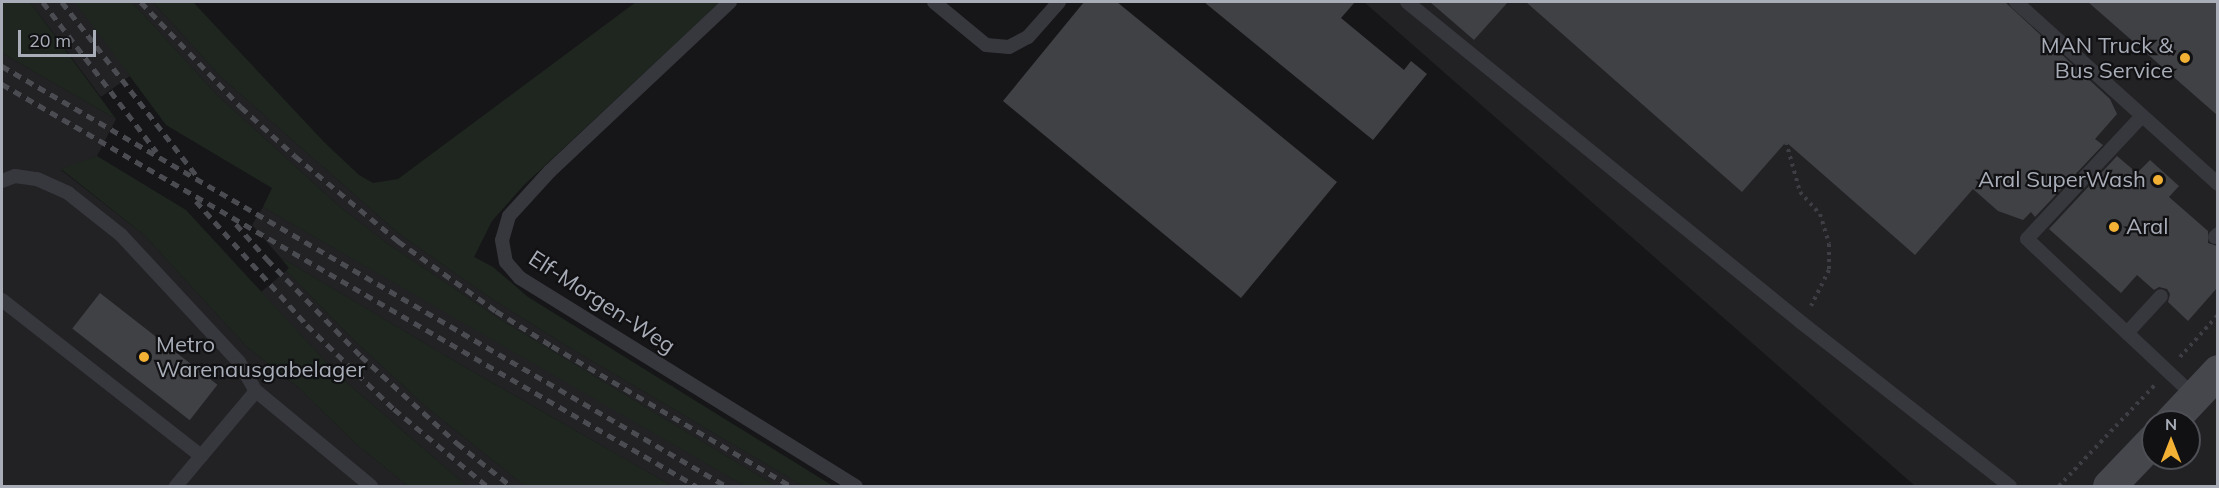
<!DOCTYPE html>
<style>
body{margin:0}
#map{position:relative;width:2219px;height:488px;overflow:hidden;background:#161618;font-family:Mulish,sans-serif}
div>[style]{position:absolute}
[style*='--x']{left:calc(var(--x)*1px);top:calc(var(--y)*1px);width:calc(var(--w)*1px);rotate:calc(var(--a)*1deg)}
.built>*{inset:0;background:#222225}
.green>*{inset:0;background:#1e261f}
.building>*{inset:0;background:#404145;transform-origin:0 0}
.path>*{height:4px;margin-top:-2px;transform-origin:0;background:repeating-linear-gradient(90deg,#3d3f44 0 3px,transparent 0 7.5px)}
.service>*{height:14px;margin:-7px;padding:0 7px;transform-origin:7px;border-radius:7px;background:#37383d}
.secondary>*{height:33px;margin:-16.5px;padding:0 16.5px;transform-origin:16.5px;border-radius:16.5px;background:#45474d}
.rail>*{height:4.5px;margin-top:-2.25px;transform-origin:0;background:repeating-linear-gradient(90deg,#4a4c52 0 8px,transparent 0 14px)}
.dots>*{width:16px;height:16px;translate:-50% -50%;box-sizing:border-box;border:3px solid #111113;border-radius:50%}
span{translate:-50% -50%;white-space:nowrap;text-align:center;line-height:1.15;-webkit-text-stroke:4.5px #111113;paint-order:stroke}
.poi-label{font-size:22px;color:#a8adb8}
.right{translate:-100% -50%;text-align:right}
.left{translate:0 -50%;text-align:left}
.street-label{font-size:22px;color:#a8adb8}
.frame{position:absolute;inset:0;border:3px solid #a8adb8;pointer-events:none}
.north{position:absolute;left:2141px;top:410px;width:60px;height:60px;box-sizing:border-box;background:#111113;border:2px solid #4d4f55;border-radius:50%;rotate:0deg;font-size:16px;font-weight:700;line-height:24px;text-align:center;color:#a8adb8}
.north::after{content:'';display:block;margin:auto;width:21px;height:27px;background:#f2b134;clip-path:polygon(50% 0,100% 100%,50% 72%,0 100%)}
.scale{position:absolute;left:18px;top:30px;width:78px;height:27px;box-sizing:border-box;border:3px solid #a8adb8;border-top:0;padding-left:8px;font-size:18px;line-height:21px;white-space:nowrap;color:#a8adb8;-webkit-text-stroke:4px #111113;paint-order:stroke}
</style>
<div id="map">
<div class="built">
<div style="clip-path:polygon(30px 2px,77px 2px,130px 76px,101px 97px)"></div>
<div style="clip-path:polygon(132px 2px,153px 2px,220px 76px,398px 233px,489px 297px,562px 343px,803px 486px,776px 486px,498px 318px,384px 241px,339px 206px,217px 95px)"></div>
<div style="clip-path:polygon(evenodd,1364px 2px,2217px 2px,2217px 486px,1915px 486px,1364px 2px,2153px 422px,2189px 422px,2189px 458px,2153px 458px,2153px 422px)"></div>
<div style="clip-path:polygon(2px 53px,116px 119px,97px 156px,61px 170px,144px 235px,247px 347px,300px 389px,355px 443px,408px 486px,2px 486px)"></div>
<div style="clip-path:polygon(263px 207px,574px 386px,745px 486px,672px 486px,451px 359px,280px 257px,252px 225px)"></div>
<div style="clip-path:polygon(286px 271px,357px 343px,424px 405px,525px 486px,467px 486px,339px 376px,261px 292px)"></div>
</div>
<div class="green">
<div style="clip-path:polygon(2px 2px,30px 2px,116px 119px,2px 53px)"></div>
<div style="clip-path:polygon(75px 2px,132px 2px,217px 95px,339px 206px,384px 241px,498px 318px,776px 486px,745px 486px,263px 207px,272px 188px,166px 125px)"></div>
<div style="clip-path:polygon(153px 2px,193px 2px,324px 142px,359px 175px,373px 183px,398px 179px,636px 2px,720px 2px,523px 186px,492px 221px,474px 257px,493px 267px,528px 297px,833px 486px,803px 486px,562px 343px,489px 297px,398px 233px,220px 76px)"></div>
<div style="clip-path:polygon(97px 156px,186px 210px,339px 376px,467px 486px,408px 486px,355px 443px,300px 389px,247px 347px,144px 235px,61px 169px)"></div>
<div style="clip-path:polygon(280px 257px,451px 359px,672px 486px,525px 486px,424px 405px,357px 343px,286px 271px,289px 268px)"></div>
</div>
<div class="building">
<div style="clip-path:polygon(1084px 2px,1117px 2px,1337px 182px,1241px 298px,1003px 101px)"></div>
<div style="clip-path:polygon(1204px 2px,1355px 2px,1341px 18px,1404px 70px,1411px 61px,1427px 74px,1373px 140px)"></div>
<div style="clip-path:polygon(1430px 2px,1508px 2px,1474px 40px)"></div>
<div style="clip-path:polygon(1526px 2px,2005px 2px,2110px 99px,2117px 114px,2095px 139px,2103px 145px,2035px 217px,2031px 212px,2023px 220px,1998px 211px,1973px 189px,1915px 255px,1786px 142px,1742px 192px)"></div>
<div style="clip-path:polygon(2088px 2px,2217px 2px,2217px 115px)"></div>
<div style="clip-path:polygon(2117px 156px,2137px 173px,2150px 160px,2179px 186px,2169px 197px,2208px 231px,2208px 243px,2217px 246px,2217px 288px,2188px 321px,2168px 302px,2170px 294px,2167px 289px,2159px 287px,2154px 290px,2137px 275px,2121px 293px,2049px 229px)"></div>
<div style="left:100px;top:293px;width:149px;height:45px;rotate:38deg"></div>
</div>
<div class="path">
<div style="--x:1786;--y:142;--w:52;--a:74.4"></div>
<div style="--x:1800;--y:192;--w:30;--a:48"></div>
<div style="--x:1820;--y:214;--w:31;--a:73"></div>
<div style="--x:1829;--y:244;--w:26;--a:90"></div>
<div style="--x:1829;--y:270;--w:40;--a:116.6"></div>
<div style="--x:2180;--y:357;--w:57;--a:-47.9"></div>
<div style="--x:2059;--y:486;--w:139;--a:-46.5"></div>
</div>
<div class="service">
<div style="--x:730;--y:2;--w:247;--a:136.8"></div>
<div style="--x:550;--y:171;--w:61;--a:132.3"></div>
<div style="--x:509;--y:216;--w:25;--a:106"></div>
<div style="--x:502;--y:240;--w:22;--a:80"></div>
<div style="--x:506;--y:262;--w:21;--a:49"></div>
<div style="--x:520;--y:278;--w:395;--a:31.8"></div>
<div style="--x:934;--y:2;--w:67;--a:39.6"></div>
<div style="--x:986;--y:45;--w:23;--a:5"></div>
<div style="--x:1009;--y:47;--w:21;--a:-28"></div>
<div style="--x:1028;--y:37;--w:47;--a:-48.5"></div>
<div style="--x:1407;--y:2;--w:509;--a:39.1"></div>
<div style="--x:1802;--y:323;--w:264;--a:38.1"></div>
<div style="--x:2016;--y:2;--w:272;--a:42"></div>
<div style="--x:2142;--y:116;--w:168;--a:133.1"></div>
<div style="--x:2027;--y:239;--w:229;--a:43.2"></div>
<div style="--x:2;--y:181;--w:14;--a:-21"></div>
<div style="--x:15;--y:176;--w:22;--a:8"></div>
<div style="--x:37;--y:179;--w:34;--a:24"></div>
<div style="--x:68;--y:193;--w:68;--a:38.4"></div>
<div style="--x:121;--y:235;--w:173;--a:47.1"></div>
<div style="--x:239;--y:362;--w:34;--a:60"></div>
<div style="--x:256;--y:391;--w:149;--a:39.6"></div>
<div style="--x:2215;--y:237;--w:4;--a:-45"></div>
<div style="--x:2;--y:300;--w:253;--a:38.1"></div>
<div style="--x:2127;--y:333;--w:50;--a:-47.4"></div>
<div style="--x:176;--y:486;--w:124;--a:-49.9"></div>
</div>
<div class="secondary">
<div style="--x:2170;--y:422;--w:70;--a:-46.7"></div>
<div style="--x:2109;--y:486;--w:64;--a:-46.3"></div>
</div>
<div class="rail">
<div style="--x:43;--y:2;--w:188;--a:52.8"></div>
<div style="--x:62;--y:2;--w:219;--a:52.2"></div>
<div style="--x:141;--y:2;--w:145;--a:46.4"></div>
<div style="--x:241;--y:107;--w:73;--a:42.2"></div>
<div style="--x:295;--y:156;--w:134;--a:39.5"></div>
<div style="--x:398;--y:241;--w:120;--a:35.5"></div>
<div style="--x:496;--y:311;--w:66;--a:32"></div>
<div style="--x:552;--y:346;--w:277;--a:30.4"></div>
<div style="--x:2;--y:66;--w:837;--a:30.12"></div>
<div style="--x:2;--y:84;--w:802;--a:30.08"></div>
<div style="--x:196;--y:201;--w:166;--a:48.2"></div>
<div style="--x:307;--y:325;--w:121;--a:44"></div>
<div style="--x:394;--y:409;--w:121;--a:39.6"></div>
<div style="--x:236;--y:224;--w:47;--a:48.5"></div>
<div style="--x:267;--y:259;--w:135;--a:45.9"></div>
<div style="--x:361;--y:356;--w:130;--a:42.2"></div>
<div style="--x:457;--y:443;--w:69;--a:38.5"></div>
</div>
<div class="dots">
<div style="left:2185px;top:58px;background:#f2b134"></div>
<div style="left:2158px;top:180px;background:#f2b134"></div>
<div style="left:2114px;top:227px;background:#f2b134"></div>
<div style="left:144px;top:357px;background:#f2b134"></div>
</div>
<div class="poi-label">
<span class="right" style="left:2173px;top:58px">MAN Truck &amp;<br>Bus Service</span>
<span class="right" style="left:2146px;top:180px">Aral SuperWash</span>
<span class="left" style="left:2126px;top:227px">Aral</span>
<span class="left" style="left:156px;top:357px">Metro<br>Warenausgabelager</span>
</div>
<div class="street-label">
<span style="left:602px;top:302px;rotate:33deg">Elf-Morgen-Weg</span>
</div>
<div class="frame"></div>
<div class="north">N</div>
<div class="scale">20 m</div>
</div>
